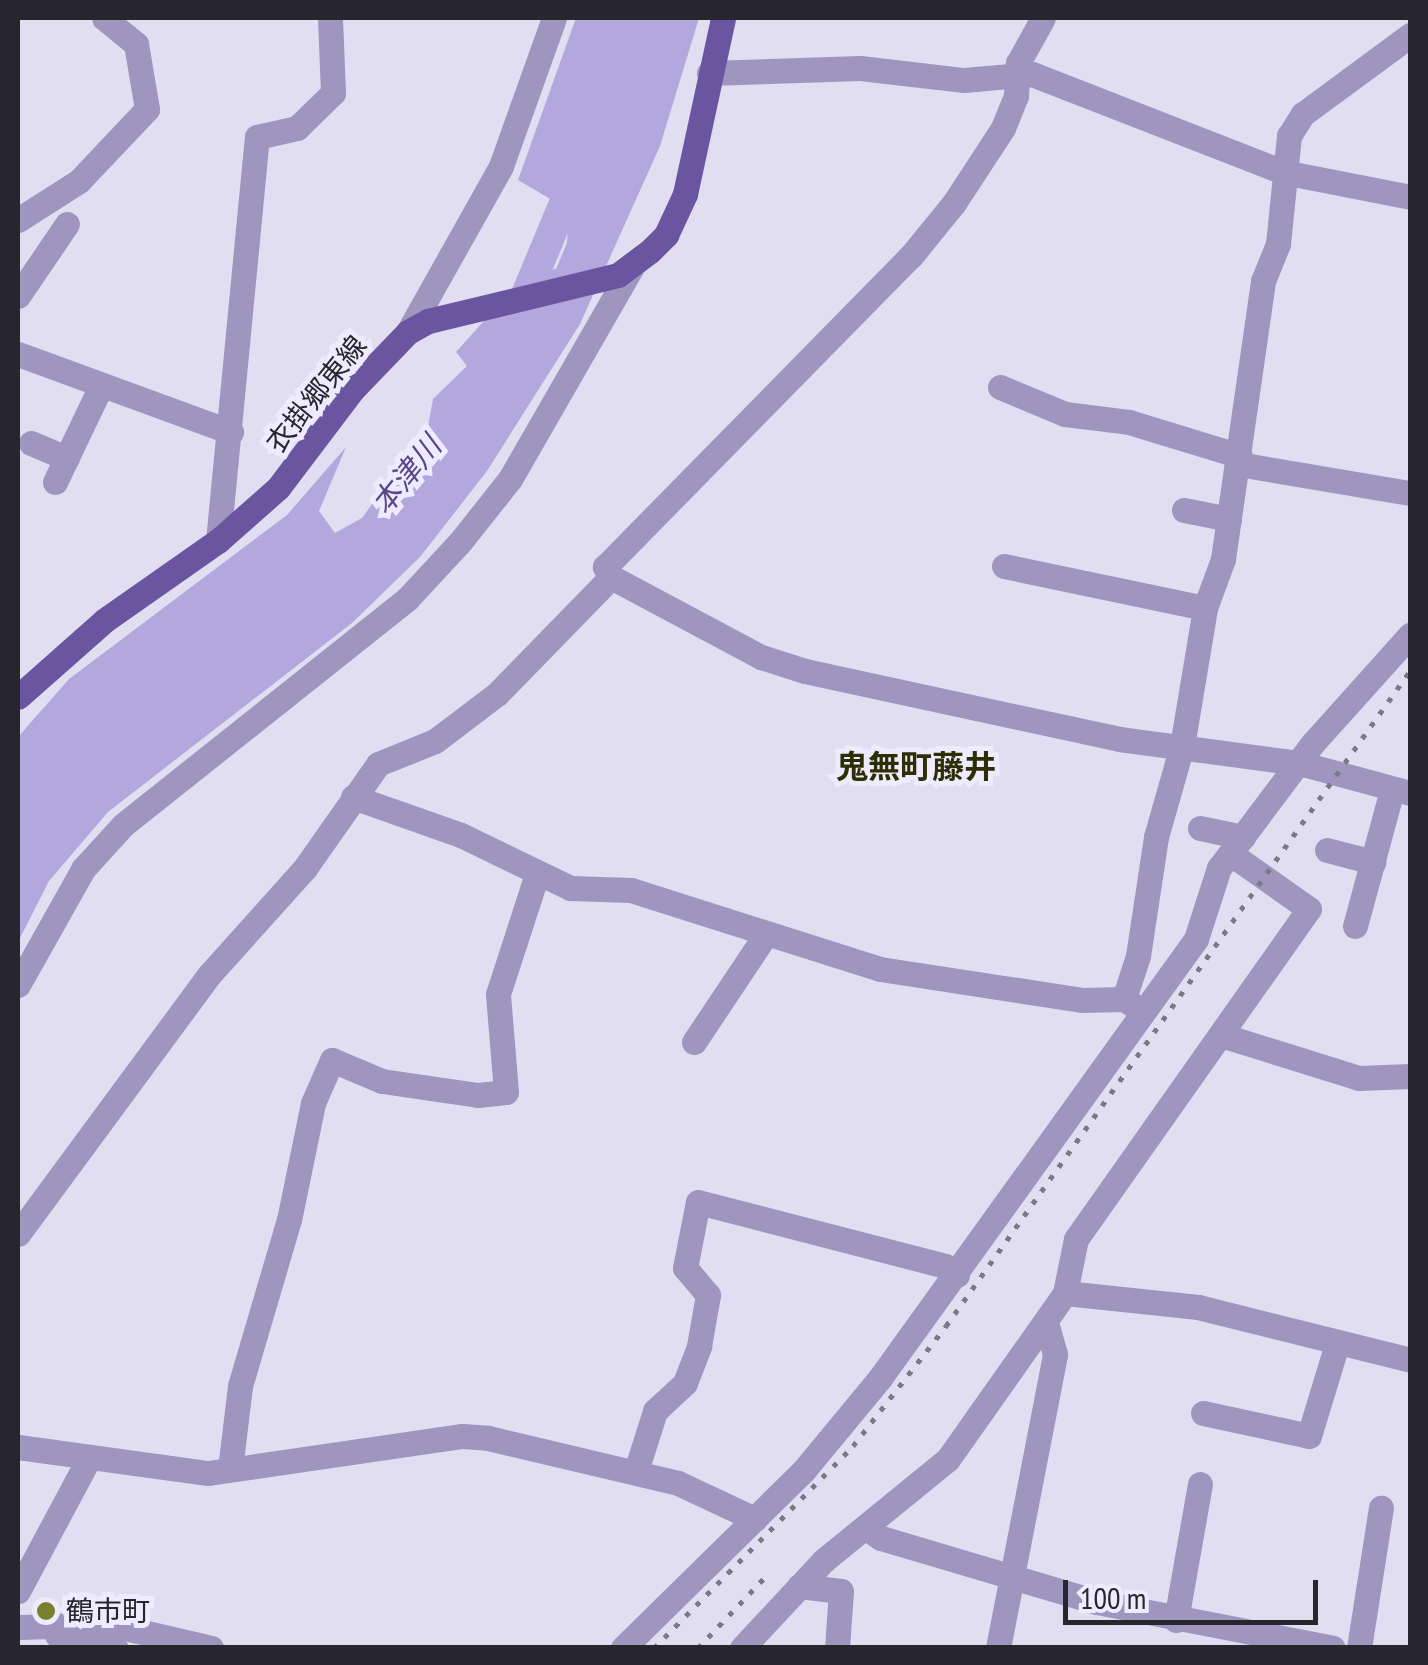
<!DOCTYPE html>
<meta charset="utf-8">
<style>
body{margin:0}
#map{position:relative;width:1428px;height:1665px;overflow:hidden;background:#e1def1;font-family:"PT Sans Narrow","Noto Sans JP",sans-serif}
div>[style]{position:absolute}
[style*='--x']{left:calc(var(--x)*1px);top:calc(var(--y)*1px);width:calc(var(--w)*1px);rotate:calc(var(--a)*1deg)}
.water>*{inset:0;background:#b3a8dd}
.river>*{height:30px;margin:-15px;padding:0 15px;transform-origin:15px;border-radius:15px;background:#b3a8dd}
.minor>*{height:25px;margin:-12.5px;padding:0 12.5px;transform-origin:12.5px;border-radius:12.5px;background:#9f96c0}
.major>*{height:25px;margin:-12.5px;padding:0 12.5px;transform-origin:12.5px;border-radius:12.5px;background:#6a56a0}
.rail>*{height:5px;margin-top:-2.5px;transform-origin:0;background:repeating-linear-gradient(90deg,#7a7985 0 5px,transparent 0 15px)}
.dots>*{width:28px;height:28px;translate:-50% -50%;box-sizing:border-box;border:5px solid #efebfe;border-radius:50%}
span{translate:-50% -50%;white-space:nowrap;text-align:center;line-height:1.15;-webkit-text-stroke:10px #efebfe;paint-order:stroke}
.street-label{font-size:28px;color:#27262d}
.poi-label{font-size:28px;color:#27262d}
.left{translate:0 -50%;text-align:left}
.water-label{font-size:30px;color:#584789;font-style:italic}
.quarter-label{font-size:32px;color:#2c2f05;font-weight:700}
.frame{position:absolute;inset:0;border:20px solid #27262d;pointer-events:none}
.scale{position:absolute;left:1063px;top:1580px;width:255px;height:45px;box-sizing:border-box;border:5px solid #27262d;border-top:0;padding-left:12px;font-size:30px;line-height:35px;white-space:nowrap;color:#27262d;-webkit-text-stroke:8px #efebfe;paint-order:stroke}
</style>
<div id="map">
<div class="water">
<div style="clip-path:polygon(576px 18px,699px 18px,660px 146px,580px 324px,487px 471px,420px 557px,352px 623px,108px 812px,49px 881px,18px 942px,18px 737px,69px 679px,287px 515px,346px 447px,319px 511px,335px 533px,362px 518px,428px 427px,433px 399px,467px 366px,456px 352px,527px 273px,556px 269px,567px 243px,569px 210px,518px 180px)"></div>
</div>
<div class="river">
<div style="--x:520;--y:309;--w:154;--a:-67.4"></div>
</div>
<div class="minor">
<div style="--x:709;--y:73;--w:151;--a:-1.9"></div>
<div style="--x:860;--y:68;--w:105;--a:6.6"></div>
<div style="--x:964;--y:80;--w:68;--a:-5"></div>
<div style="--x:1032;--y:74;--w:269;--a:21.3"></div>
<div style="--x:1283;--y:172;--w:129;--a:11.1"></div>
<div style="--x:18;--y:220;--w:72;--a:-32.6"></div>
<div style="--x:79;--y:181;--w:99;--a:-46.6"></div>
<div style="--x:147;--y:109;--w:66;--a:-99.6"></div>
<div style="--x:136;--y:44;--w:41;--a:-140.9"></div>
<div style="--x:18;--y:296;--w:87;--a:-55.8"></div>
<div style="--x:408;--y:332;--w:190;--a:-60.7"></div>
<div style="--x:501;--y:166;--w:157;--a:-70.3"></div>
<div style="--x:18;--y:354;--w:227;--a:20.1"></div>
<div style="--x:1000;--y:387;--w:70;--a:22.6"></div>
<div style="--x:1065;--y:414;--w:64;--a:7.1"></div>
<div style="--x:1129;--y:422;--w:116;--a:17"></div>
<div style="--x:31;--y:443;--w:39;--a:23"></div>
<div style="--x:1238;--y:464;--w:174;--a:9.6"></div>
<div style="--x:55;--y:482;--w:106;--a:-64.4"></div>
<div style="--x:1184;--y:510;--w:46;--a:11.3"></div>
<div style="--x:218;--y:541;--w:406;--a:-84.5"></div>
<div style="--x:257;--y:137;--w:41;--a:-12.7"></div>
<div style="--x:297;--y:128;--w:50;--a:-44.2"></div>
<div style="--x:333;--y:93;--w:75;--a:-92.3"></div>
<div style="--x:1004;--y:566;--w:205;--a:11.8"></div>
<div style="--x:611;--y:577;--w:12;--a:-121"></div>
<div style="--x:605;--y:567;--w:436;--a:-45.5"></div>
<div style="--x:911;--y:256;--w:68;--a:-50.9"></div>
<div style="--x:954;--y:203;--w:90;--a:-56.8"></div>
<div style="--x:1003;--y:128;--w:35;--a:-68"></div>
<div style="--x:1016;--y:96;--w:33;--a:-87"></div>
<div style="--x:1018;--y:63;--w:51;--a:-60.9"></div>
<div style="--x:353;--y:797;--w:114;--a:19.4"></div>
<div style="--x:461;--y:835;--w:121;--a:25.9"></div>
<div style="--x:570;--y:888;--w:61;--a:1.9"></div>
<div style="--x:631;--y:890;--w:261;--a:17.6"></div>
<div style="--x:880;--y:969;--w:204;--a:8.7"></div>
<div style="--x:1082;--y:1000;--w:42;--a:-1.4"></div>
<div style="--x:1124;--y:999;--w:14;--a:34"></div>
<div style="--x:1200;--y:828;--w:44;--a:11.8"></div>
<div style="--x:1327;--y:850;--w:48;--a:14.6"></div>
<div style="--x:1355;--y:926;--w:141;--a:-74.8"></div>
<div style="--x:18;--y:985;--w:133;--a:-60.7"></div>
<div style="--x:83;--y:869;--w:59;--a:-47.7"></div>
<div style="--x:123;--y:825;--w:364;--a:-38.5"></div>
<div style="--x:408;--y:598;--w:76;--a:-47.1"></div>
<div style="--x:460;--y:542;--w:80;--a:-51.6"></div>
<div style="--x:510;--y:479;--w:247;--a:-60.1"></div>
<div style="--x:1124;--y:999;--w:45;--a:-72"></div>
<div style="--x:1138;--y:956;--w:120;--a:-81.4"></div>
<div style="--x:1156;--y:837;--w:95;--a:-74.1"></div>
<div style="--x:1182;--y:746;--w:140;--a:-80.5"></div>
<div style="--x:1205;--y:608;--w:52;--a:-69.8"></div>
<div style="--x:1223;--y:559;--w:281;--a:-81.8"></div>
<div style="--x:1263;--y:281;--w:40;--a:-68"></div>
<div style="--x:1278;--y:244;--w:109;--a:-84.2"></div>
<div style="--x:1289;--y:136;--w:26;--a:-58"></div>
<div style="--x:1303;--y:114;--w:133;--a:-36.4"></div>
<div style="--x:1221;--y:1035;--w:145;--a:17.3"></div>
<div style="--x:1359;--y:1078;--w:51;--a:-2.2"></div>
<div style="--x:694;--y:1042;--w:130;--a:-56.3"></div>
<div style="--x:18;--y:1234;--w:322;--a:-53.6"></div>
<div style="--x:209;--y:975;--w:144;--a:-48.1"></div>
<div style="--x:305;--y:868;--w:127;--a:-54.9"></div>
<div style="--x:378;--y:764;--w:61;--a:-22"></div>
<div style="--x:435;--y:741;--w:78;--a:-37.2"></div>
<div style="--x:497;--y:694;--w:163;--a:-45.7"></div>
<div style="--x:611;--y:577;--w:170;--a:28.1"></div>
<div style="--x:761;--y:657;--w:46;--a:17.7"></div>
<div style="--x:805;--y:671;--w:321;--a:12.2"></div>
<div style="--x:1119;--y:739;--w:182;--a:7.6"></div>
<div style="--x:1299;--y:763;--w:115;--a:15.1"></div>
<div style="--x:1065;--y:1293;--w:134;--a:6"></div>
<div style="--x:1198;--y:1307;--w:219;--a:14"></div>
<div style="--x:1203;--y:1413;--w:108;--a:12.2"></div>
<div style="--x:1309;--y:1436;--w:96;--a:-73.1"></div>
<div style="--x:18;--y:1447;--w:192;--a:7.8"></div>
<div style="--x:208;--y:1473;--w:257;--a:-8.3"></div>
<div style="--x:462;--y:1436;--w:26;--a:4"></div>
<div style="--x:488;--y:1438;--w:195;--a:13.3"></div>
<div style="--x:678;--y:1483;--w:85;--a:25.1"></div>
<div style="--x:230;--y:1469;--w:84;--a:-83.1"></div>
<div style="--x:240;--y:1386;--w:173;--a:-73.6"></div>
<div style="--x:289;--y:1220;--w:119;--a:-78.4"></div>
<div style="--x:313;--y:1103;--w:47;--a:-66.2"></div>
<div style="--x:332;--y:1060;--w:54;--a:22.8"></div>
<div style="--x:382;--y:1081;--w:97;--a:8.3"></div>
<div style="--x:478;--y:1095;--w:28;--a:-6"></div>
<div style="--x:506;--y:1092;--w:98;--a:-94.7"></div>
<div style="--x:498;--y:994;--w:123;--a:-72"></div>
<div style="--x:636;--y:1471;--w:63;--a:-72.4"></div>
<div style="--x:655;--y:1411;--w:41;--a:-43"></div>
<div style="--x:685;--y:1383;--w:40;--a:-69"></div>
<div style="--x:699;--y:1346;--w:52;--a:-80"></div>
<div style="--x:708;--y:1295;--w:35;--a:-130"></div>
<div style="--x:685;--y:1268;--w:67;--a:-78.9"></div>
<div style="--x:698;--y:1202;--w:255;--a:14.5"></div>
<div style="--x:945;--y:1266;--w:15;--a:37"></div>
<div style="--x:865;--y:1527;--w:19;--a:35"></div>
<div style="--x:881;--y:1538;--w:225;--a:16.5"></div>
<div style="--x:1097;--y:1602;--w:240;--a:11"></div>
<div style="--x:799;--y:1586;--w:42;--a:6.8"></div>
<div style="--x:841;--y:1591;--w:57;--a:94"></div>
<div style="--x:18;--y:1591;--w:151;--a:-61.9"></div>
<div style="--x:1176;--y:1620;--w:138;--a:-80"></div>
<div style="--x:21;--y:1627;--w:87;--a:-2"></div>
<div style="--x:108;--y:1624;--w:106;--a:13.1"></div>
<div style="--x:57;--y:1635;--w:60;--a:12.4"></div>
<div style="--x:623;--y:1648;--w:254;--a:-44.5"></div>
<div style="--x:804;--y:1470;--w:119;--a:-50.4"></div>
<div style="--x:880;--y:1378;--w:541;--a:-54.25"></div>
<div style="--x:1196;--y:939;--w:75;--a:-72.1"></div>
<div style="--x:1219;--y:868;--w:156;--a:-53.1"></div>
<div style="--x:1313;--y:743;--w:145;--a:-48.1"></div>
<div style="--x:742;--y:1648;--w:119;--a:-47"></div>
<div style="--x:823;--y:1561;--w:161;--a:-39.2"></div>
<div style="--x:948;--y:1459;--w:203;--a:-54.8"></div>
<div style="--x:1065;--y:1293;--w:55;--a:-78.5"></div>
<div style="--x:1076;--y:1239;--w:404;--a:-54.8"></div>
<div style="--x:1309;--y:909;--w:95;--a:-144.8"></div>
<div style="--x:998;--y:1648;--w:299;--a:-79"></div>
<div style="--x:1055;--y:1354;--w:33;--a:-106"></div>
<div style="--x:1359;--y:1648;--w:142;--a:-81.1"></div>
</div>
<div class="major">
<div style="--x:18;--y:697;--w:116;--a:-41.5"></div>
<div style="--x:105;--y:620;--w:138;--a:-35"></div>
<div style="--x:218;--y:541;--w:80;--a:-41.5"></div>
<div style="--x:278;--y:488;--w:124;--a:-52.9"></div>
<div style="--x:353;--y:389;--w:79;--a:-46"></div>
<div style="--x:408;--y:332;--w:23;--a:-29"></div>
<div style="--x:428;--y:321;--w:195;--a:-13.6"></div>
<div style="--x:618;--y:275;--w:40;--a:-37"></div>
<div style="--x:650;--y:251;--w:23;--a:-45"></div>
<div style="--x:666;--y:235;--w:45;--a:-65.1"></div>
<div style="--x:685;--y:194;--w:180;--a:-77.8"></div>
</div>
<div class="rail">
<div style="--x:654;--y:1648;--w:284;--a:-45.4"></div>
<div style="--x:853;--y:1446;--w:152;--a:-52.2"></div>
<div style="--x:946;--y:1326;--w:803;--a:-54.69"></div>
<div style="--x:698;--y:1648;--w:103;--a:-46.6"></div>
</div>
<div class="dots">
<div style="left:46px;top:1611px;background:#79802b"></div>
</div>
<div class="street-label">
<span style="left:316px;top:394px;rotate:-51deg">衣掛郷東線</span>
</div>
<div class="poi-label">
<span class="left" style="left:66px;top:1611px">鶴市町</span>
</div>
<div class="water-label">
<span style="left:406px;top:475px;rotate:-51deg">本津川</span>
</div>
<div class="quarter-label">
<span style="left:916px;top:766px">鬼無町藤井</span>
</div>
<div class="frame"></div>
<div class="scale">100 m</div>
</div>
